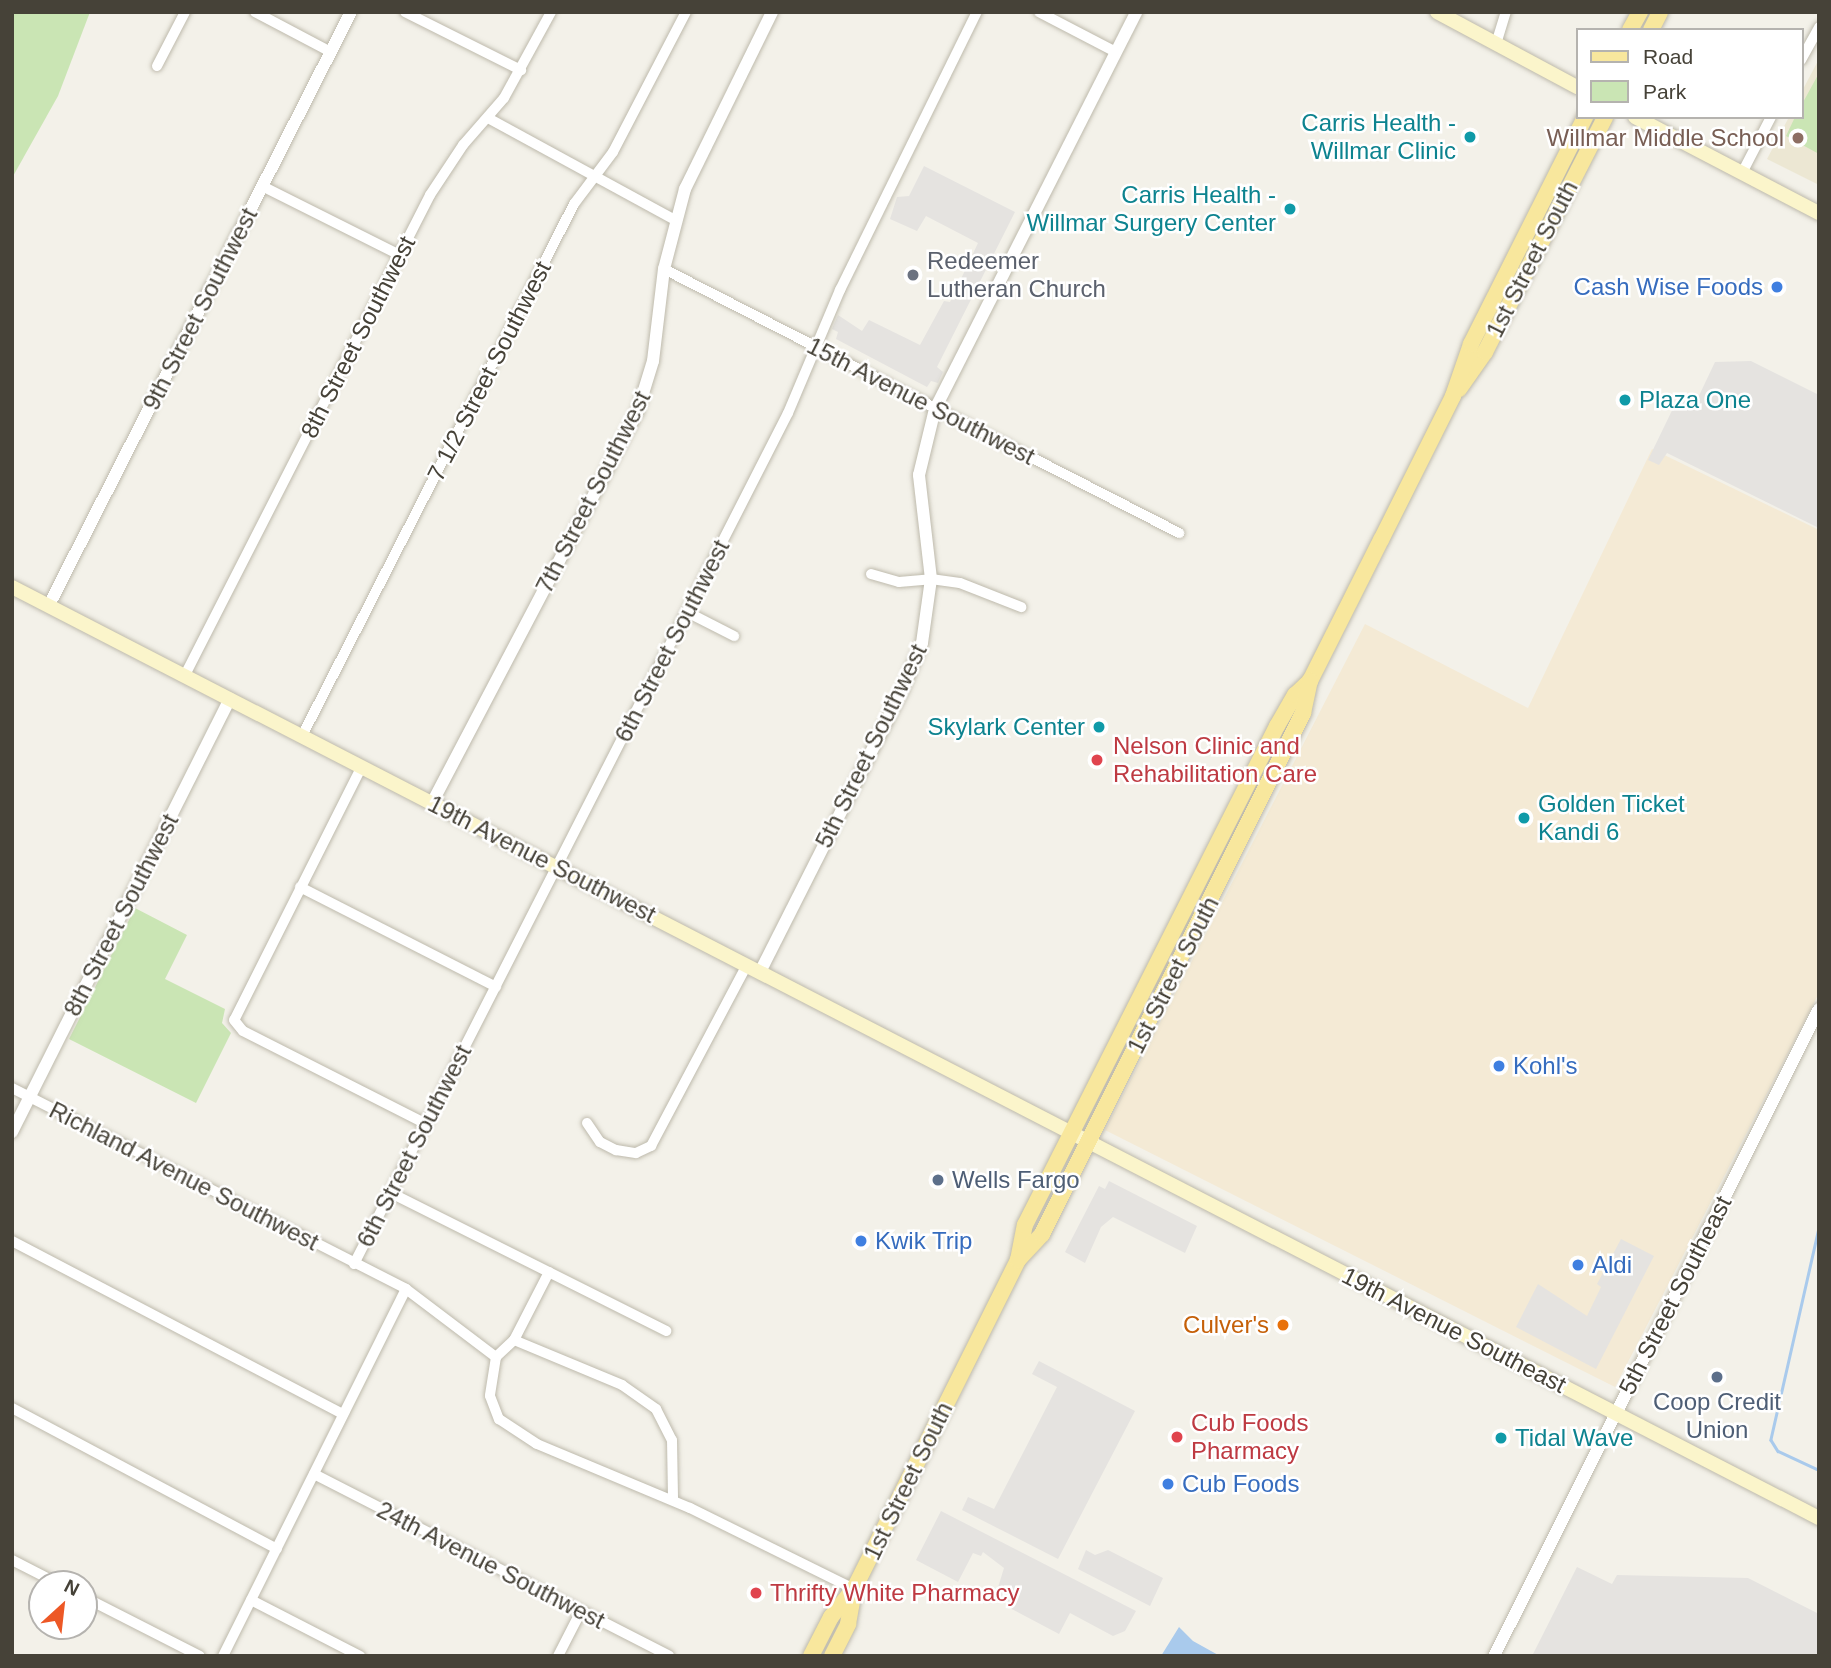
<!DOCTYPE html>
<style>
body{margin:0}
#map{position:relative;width:1831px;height:1668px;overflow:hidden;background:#f3f1e9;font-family:Helvetica,sans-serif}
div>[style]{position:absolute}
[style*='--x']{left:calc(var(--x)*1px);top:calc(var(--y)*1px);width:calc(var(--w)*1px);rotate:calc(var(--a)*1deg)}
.commercial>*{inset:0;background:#f4ead5}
.education>*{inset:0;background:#ece7d3}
.green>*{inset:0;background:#cae5b4}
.parking>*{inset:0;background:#e5e3e0}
.water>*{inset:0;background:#a9caec}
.stream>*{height:2.5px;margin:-1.25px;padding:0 1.25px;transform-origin:1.25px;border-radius:1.25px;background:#a9caec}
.roads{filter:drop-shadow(0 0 2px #bebaac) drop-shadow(0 0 2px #bebaac)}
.minor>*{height:10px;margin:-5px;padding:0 5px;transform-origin:5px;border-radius:5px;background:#fff}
.tertiary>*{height:12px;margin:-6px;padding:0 6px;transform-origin:6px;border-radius:6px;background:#fff}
.secondary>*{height:14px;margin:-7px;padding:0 7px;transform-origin:7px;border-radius:7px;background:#fbf5cb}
.primary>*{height:16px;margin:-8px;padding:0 8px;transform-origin:8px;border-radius:8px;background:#f8e79d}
.dots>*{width:19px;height:19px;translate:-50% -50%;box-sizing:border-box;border:4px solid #fff;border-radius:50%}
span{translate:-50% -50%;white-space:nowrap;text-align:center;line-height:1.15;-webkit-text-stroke:5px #fff;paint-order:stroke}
.culture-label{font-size:24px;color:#0d838f}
.right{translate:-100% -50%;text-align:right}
.left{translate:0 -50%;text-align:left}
.education-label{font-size:24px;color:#785e54}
.street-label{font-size:24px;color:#464238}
.worship-label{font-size:24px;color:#5b616d}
.shop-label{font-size:24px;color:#366cbe}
.health-label{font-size:24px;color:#be3a42}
.service-label{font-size:24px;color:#4e5e75}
.food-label{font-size:24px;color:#c56008}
.frame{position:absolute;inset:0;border:14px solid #464238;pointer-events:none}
.legend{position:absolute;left:1576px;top:28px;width:228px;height:91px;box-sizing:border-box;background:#fff;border:2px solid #b5b3af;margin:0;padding:9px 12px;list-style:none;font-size:21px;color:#464238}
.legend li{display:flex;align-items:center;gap:14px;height:35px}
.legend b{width:35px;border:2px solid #b5b3af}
.north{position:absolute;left:28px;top:1570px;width:70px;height:70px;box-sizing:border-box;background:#fff;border:2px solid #b5b3af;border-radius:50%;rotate:27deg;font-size:19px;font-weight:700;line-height:28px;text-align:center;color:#464238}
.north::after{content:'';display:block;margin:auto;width:24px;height:32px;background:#ed5826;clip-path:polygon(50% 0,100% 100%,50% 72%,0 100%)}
</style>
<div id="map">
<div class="commercial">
<div style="clip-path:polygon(1652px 449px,1819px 530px,1819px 993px,1615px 1387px,1105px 1130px,1365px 624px,1528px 708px)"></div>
</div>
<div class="education">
<div style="clip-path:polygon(1819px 59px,1819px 185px,1767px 159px,1789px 117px,1801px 117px,1801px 93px)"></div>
</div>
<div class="green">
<div style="clip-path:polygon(12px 12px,90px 12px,58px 96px,12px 178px)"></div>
<div style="clip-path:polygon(1819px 73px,1819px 154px,1786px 136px,1795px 117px,1801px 117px,1801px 106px)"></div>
<div style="clip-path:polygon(135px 908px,187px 935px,165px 979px,225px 1009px,222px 1023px,231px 1033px,196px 1103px,69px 1039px)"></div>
</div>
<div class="parking">
<div style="clip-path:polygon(924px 166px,1015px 212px,937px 367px,943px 372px,938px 383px,931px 381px,927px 387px,836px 339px,838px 332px,832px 329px,838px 315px,862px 331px,869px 320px,920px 345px,944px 301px,950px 302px,978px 243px,926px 216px,917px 231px,890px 219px,897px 197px,909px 196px)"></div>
<div style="clip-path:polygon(1751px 361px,1819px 395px,1819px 528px,1667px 453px,1659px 465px,1648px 460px,1680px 394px,1696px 402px,1715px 362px)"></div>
<div style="clip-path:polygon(1109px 1181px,1197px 1226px,1185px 1253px,1113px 1217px,1101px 1227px,1085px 1263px,1065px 1252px,1099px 1186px,1105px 1189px)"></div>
<div style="clip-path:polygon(1621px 1239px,1654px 1256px,1596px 1369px,1516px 1327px,1538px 1284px,1587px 1316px,1601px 1287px,1597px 1284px)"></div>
<div style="clip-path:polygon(1039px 1361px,1135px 1411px,1058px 1559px,962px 1510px,968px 1497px,994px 1509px,1057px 1387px,1032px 1374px)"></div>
<div style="clip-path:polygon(941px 1511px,1136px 1611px,1125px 1631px,1113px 1636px,1070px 1613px,1059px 1634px,1006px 1606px,1008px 1600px,996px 1594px,1004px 1568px,983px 1552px,981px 1556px,973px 1553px,958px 1582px,916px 1560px)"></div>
<div style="clip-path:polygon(1086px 1550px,1095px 1555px,1108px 1550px,1163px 1578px,1150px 1606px,1078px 1569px)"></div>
<div style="clip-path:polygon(1577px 1567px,1612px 1584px,1617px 1575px,1748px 1578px,1819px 1614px,1819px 1656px,1532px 1656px)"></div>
</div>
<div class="water">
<div style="clip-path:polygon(1179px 1627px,1193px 1641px,1220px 1656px,1161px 1656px)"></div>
</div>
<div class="stream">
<div style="--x:1819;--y:1228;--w:217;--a:102.8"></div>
<div style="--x:1771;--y:1440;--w:13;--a:58"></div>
<div style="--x:1778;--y:1451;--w:45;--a:24.9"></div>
</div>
<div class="roads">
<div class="minor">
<div style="--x:255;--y:12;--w:86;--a:27.8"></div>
<div style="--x:405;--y:12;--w:130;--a:26.6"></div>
<div style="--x:1039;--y:12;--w:87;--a:27.5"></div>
<div style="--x:1496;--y:44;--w:34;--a:-73"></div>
<div style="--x:1801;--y:60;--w:38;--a:-61"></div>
<div style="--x:157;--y:66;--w:61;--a:-62.6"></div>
<div style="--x:488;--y:118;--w:213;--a:28.6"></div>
<div style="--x:1742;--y:173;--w:63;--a:-62.6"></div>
<div style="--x:262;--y:186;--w:154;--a:26.6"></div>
<div style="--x:664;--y:269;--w:579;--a:27.14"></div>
<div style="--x:871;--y:574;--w:29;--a:16"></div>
<div style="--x:899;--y:582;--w:32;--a:-5"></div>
<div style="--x:931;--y:579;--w:29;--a:8"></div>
<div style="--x:960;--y:583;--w:66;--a:21.5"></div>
<div style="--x:687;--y:612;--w:53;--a:27.1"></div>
<div style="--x:185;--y:675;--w:539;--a:-62.96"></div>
<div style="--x:430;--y:195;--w:60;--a:-56.6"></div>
<div style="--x:463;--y:145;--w:62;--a:-48.9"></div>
<div style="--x:504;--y:98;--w:98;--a:-61.3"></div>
<div style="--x:302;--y:736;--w:598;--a:-62.92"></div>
<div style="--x:574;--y:204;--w:65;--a:-53.1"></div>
<div style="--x:613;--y:152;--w:158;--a:-62.5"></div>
<div style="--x:362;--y:766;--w:284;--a:116.7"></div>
<div style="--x:234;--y:1020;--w:14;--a:51"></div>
<div style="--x:243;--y:1031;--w:205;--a:26.9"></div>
<div style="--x:300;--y:887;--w:220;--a:27"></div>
<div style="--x:12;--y:1088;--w:442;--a:27"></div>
<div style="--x:406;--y:1289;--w:113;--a:37.1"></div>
<div style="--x:587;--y:1123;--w:23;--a:56"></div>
<div style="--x:600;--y:1142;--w:18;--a:27"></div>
<div style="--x:616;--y:1150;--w:20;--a:9"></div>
<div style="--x:636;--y:1153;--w:17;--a:-25"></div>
<div style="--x:651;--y:1146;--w:205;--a:-62.1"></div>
<div style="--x:391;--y:1193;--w:308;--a:26.6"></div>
<div style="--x:12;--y:1241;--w:373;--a:27.6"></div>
<div style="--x:354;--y:1264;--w:955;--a:-62.98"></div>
<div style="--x:788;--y:413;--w:134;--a:-67.1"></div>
<div style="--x:840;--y:290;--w:310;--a:-63.8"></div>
<div style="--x:549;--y:1272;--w:76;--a:117.2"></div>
<div style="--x:514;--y:1340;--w:25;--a:137"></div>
<div style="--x:496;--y:1357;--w:39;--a:99"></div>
<div style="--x:490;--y:1396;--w:25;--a:69"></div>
<div style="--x:499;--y:1419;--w:45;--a:33.3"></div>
<div style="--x:537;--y:1444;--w:166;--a:22.7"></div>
<div style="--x:690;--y:1508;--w:183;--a:26.3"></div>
<div style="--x:514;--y:1340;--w:117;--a:22.6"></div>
<div style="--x:622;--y:1385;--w:42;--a:35.2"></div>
<div style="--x:656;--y:1409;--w:35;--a:63"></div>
<div style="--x:672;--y:1440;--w:60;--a:89"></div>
<div style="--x:12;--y:1408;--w:300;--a:28"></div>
<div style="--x:314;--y:1474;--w:399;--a:27.1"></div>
<div style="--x:12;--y:1560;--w:53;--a:27.1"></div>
<div style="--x:84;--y:1597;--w:130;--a:27"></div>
<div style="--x:251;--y:1600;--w:123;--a:27.2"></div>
<div style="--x:223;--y:1656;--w:410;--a:-63.5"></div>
<div style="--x:558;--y:1656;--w:51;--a:-62.9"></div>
</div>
<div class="tertiary">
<div style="--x:49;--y:605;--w:665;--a:-63.01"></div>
<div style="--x:432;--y:803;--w:441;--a:-62.3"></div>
<div style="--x:637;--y:413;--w:54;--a:-72.9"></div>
<div style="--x:653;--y:361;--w:93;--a:-83.2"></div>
<div style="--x:664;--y:269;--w:83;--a:-75.3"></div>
<div style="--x:685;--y:189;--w:197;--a:-63.8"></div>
<div style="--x:760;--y:972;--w:317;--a:-63.2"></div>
<div style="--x:903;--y:689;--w:50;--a:-67.6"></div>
<div style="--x:922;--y:643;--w:65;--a:-82"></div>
<div style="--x:931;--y:579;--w:105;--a:-96.6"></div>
<div style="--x:919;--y:475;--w:68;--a:-76.4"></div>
<div style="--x:935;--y:409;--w:445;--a:-63.1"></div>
<div style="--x:12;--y:1132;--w:485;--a:-63.3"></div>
<div style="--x:1494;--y:1656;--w:724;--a:-63.33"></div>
</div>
<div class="secondary">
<div style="--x:1437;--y:12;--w:159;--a:28.2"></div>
<div style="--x:1635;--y:117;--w:208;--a:27.6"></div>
<div style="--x:12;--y:587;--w:2033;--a:27.26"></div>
</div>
<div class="primary">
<div style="--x:1630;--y:30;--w:21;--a:-61"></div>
<div style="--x:1651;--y:30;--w:20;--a:-63"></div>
<div style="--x:1459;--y:389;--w:45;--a:-54.9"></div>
<div style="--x:1485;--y:352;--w:264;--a:-62.9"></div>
<div style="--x:1018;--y:1260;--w:36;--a:-79"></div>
<div style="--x:1025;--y:1225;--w:559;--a:-63.21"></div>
<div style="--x:1277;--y:726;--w:36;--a:-60"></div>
<div style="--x:1295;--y:695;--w:21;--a:-43"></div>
<div style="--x:1310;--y:681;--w:158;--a:-63.3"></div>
<div style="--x:1381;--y:540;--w:161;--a:-63.4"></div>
<div style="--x:1453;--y:396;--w:55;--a:-70.9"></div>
<div style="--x:1471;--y:344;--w:254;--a:-63.3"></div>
<div style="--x:811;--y:1656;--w:44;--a:-62.9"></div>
<div style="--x:831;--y:1617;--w:36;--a:-51"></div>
<div style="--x:854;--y:1589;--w:368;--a:-63.5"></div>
<div style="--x:1018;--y:1260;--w:35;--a:-47"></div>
<div style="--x:1042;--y:1234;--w:583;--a:-63.39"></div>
<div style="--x:1303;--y:713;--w:33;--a:-78"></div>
<div style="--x:832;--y:1656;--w:36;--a:-63"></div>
<div style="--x:848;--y:1624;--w:36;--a:-80"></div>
</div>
</div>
<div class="dots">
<div style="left:1470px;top:137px;background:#0f9aa8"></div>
<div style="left:1798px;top:138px;background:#8d6e63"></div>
<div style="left:1290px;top:209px;background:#0f9aa8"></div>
<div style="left:913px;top:275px;background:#6b7280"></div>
<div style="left:1777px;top:287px;background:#3f7fe0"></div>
<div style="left:1625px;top:400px;background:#0f9aa8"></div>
<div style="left:1099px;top:727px;background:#0f9aa8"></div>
<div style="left:1097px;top:760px;background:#e0444e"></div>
<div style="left:1524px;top:818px;background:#0f9aa8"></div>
<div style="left:1499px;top:1066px;background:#3f7fe0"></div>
<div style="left:938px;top:1180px;background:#5c6f8a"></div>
<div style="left:861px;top:1241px;background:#3f7fe0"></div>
<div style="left:1578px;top:1265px;background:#3f7fe0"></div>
<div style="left:1283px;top:1325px;background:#e8710a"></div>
<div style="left:1717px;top:1377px;background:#5c6f8a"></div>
<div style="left:1177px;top:1437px;background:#e0444e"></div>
<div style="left:1501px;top:1438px;background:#0f9aa8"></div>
<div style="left:1168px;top:1484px;background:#3f7fe0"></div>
<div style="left:756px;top:1593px;background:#e0444e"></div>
</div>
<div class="culture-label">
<span class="right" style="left:1456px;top:137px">Carris Health -<br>Willmar Clinic</span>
<span class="right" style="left:1276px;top:209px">Carris Health -<br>Willmar Surgery Center</span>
<span class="left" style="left:1639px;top:400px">Plaza One</span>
<span class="right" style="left:1085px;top:727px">Skylark Center</span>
<span class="left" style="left:1538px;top:818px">Golden Ticket<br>Kandi 6</span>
<span class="left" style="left:1515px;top:1438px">Tidal Wave</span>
</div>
<div class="education-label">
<span class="right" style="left:1784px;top:138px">Willmar Middle School</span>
</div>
<div class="street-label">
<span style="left:1532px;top:259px;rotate:-63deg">1st Street South</span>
<span style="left:200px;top:309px;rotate:-63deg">9th Street Southwest</span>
<span style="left:358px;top:337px;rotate:-63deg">8th Street Southwest</span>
<span style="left:489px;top:371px;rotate:-63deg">7 1/2 Street Southwest</span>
<span style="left:921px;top:401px;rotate:27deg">15th Avenue Southwest</span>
<span style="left:593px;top:492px;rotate:-63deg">7th Street Southwest</span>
<span style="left:672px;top:641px;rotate:-63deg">6th Street Southwest</span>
<span style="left:871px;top:746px;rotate:-64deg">5th Street Southwest</span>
<span style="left:542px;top:859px;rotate:27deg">19th Avenue Southwest</span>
<span style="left:121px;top:915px;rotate:-63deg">8th Street Southwest</span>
<span style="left:1173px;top:975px;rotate:-63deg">1st Street South</span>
<span style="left:414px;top:1146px;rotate:-63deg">6th Street Southwest</span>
<span style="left:184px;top:1176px;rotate:27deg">Richland Avenue Southwest</span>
<span style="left:1675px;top:1295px;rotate:-63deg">5th Street Southeast</span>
<span style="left:1454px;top:1330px;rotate:27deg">19th Avenue Southeast</span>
<span style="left:908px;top:1481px;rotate:-64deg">1st Street South</span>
<span style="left:491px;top:1565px;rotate:27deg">24th Avenue Southwest</span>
</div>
<div class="worship-label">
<span class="left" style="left:927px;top:275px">Redeemer<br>Lutheran Church</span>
</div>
<div class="shop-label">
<span class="right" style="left:1763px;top:287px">Cash Wise Foods</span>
<span class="left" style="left:1513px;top:1066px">Kohl's</span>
<span class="left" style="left:875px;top:1241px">Kwik Trip</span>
<span class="left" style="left:1592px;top:1265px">Aldi</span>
<span class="left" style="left:1182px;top:1484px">Cub Foods</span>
</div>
<div class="health-label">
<span class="left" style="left:1113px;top:760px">Nelson Clinic and<br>Rehabilitation Care</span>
<span class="left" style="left:1191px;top:1437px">Cub Foods<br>Pharmacy</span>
<span class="left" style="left:770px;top:1593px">Thrifty White Pharmacy</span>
</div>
<div class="service-label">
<span class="left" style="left:952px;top:1180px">Wells Fargo</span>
<span style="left:1717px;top:1416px">Coop Credit<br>Union</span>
</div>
<div class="food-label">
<span class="right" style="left:1269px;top:1325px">Culver's</span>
</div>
<div class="frame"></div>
<ul class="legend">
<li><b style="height:9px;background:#f8e79d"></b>Road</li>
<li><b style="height:19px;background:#cae5b4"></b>Park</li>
</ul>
<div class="north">N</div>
</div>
